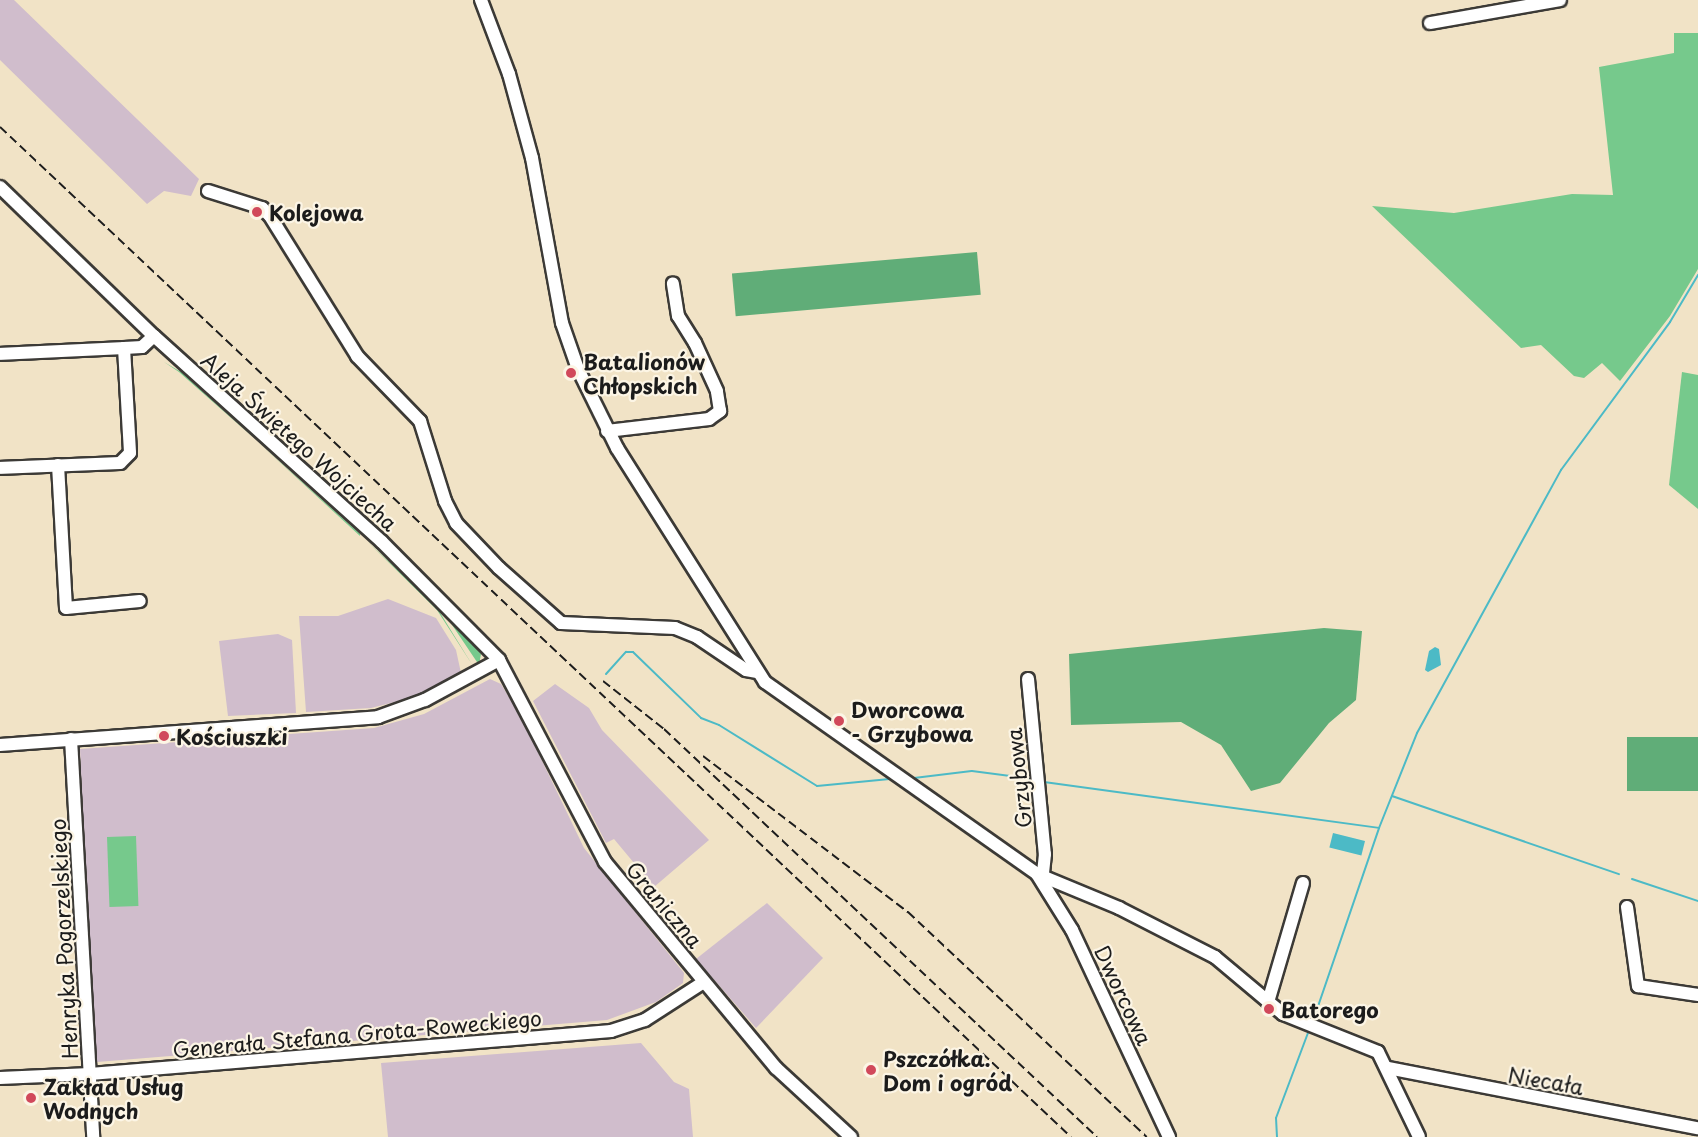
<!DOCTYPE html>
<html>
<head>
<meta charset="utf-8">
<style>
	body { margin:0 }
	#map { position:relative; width:1698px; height:1137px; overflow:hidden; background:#f1e3c6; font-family:"Playpen Sans",sans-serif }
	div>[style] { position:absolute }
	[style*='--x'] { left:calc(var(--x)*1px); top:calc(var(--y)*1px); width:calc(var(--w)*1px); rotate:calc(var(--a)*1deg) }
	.industrial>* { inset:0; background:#d0bdcc }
	.green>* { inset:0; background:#76c98c; transform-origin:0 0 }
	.forest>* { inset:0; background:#60ad78; transform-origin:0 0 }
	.water>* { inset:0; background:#4cbac6; transform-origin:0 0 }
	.stream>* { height:2px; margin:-1px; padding:0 1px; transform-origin:1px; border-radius:1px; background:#4cbac6 }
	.roads { filter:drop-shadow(2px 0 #3c3a36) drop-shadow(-2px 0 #3c3a36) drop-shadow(0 2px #3c3a36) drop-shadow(0 -2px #3c3a36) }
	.minor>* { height:12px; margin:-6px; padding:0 6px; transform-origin:6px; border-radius:6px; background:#fff }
	.rail>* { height:2px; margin-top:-1px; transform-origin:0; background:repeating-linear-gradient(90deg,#1c1c1c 0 9px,transparent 0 13.5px) }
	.dots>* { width:16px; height:16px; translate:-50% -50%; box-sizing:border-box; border:3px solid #fcf5e5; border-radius:50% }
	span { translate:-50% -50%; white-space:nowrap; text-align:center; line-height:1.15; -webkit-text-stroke:4.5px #fcf5e5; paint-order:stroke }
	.poi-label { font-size:21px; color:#1c1c1c; font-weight:700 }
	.left { translate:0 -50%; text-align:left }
	.street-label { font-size:21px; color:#1c1c1c }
</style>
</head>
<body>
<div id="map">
	<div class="industrial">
		<div style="clip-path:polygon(0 0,14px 0,199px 179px,191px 196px,164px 191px,147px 204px,0 60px)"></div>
		<div style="clip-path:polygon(388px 599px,436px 618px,456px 650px,461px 673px,419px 696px,371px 708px,306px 712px,299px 616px,338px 616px)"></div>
		<div style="clip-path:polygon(278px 634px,292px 640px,296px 713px,228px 716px,219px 641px)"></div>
		<div style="clip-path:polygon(490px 679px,501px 684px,521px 717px,584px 848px,684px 973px,683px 983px,656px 1002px,607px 1020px,97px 1062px,93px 1058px,80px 749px,374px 728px,424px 714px)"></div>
		<div style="clip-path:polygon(555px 684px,589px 708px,602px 730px,709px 840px,654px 887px,614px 839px,606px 843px,533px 701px)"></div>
		<div style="clip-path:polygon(767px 903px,823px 958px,756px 1028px,696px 959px)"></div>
		<div style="clip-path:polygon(641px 1043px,674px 1082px,689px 1089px,693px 1137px,388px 1137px,381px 1063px)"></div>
	</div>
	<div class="green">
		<div style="clip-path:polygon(1674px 33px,1698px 33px,1698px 269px,1670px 316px,1620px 381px,1602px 363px,1584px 378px,1574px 376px,1541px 345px,1521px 348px,1372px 206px,1454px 213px,1572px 194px,1613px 195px,1599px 67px,1674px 53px)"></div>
		<div style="clip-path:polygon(164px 362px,181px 372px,256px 440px,179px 372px)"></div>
		<div style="clip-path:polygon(1682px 372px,1698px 375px,1698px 509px,1669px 485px)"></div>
		<div style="clip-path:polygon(260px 444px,360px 534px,360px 536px)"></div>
		<div style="clip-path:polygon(371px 540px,444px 609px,481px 654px,479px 665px,442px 610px)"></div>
		<div style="clip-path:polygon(367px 541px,403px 575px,439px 611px,473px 666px,437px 610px)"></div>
		<div style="left:136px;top:836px;width:70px;height:29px;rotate:88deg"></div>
	</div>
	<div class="forest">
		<div style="left:977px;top:252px;width:43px;height:246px;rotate:85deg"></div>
		<div style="clip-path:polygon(1324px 628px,1362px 631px,1356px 700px,1329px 723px,1280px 783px,1251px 791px,1221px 745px,1181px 722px,1071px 725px,1069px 654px)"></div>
		<div style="left:1698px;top:737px;width:54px;height:71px;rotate:90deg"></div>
	</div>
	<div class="water">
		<div style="clip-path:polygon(1435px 647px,1439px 649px,1441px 665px,1428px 672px,1425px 670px,1429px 651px)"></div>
		<div style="left:1333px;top:833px;width:33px;height:15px;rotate:14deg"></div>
	</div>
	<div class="stream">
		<div style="--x:606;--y:674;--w:30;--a:-48"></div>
		<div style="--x:626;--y:652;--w:7;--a:0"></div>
		<div style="--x:633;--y:652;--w:95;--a:44.1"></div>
		<div style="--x:701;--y:718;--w:19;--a:21"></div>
		<div style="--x:719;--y:725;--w:115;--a:31.9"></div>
		<div style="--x:817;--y:786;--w:73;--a:-5.5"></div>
		<div style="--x:914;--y:778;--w:58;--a:-6.9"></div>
		<div style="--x:972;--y:771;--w:62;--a:7.5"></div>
		<div style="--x:1044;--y:782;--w:338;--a:7.8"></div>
		<div style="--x:1379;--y:828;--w:102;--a:-68.2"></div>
		<div style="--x:1417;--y:733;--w:300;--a:-61.3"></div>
		<div style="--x:1561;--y:470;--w:184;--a:-53.6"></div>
		<div style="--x:1670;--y:322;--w:55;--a:-59.2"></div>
		<div style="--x:1392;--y:796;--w:240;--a:19"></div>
		<div style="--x:1632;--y:879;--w:70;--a:18.4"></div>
		<div style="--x:1314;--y:1018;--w:201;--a:-71.1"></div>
		<div style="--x:1277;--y:1137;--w:19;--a:-93"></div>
		<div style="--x:1276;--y:1118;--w:94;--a:-69.4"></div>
	</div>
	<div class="roads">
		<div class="minor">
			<div style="--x:481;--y:0;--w:79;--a:69.3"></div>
			<div style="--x:509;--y:74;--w:87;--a:74.7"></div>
			<div style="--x:532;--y:158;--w:168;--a:79.7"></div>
			<div style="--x:562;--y:323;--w:49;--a:70.8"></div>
			<div style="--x:578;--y:369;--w:88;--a:63.7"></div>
			<div style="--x:617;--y:448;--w:277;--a:57.7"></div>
			<div style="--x:765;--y:682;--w:333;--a:35.2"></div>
			<div style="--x:1037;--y:874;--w:66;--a:58"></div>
			<div style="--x:1072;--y:930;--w:229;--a:64.9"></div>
			<div style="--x:1430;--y:23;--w:132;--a:-10"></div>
			<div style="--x:0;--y:187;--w:214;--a:44.1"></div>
			<div style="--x:154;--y:336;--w:307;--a:42.1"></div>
			<div style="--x:382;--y:542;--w:166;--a:45.2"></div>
			<div style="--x:499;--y:660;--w:228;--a:62.3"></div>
			<div style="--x:605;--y:862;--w:268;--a:50.3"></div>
			<div style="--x:776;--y:1068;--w:102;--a:42.6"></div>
			<div style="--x:208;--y:191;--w:57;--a:17.5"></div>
			<div style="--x:262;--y:208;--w:11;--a:45"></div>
			<div style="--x:270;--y:216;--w:165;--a:58.1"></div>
			<div style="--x:357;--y:356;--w:91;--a:45.9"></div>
			<div style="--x:420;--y:421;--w:84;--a:72.6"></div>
			<div style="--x:445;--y:501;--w:25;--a:63"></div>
			<div style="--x:456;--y:523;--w:62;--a:46.3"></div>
			<div style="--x:499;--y:568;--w:83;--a:41.6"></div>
			<div style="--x:561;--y:623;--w:114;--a:2.5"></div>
			<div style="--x:675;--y:628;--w:24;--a:22"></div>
			<div style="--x:697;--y:637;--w:59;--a:34"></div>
			<div style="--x:746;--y:670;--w:10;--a:11"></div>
			<div style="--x:124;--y:348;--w:18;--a:-3"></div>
			<div style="--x:142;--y:347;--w:16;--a:-43"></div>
			<div style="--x:0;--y:354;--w:124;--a:-2.8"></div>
			<div style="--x:124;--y:348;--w:105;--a:86.7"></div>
			<div style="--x:130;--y:453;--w:14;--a:135"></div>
			<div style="--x:120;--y:463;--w:120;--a:177.6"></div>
			<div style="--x:607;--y:431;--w:103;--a:-6.7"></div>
			<div style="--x:709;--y:419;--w:14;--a:-36"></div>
			<div style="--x:720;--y:411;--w:20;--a:-99"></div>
			<div style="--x:717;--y:391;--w:53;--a:-114.6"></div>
			<div style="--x:695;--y:343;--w:32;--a:-122"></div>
			<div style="--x:678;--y:316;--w:33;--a:-99"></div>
			<div style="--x:58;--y:465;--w:143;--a:86.8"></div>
			<div style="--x:66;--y:608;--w:74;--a:-5.4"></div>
			<div style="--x:1028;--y:679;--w:176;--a:84.5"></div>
			<div style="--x:1045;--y:854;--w:19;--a:96"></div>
			<div style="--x:71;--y:739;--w:399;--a:86.8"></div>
			<div style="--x:0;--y:745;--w:379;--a:-4.2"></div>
			<div style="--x:378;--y:717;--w:50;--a:-19.9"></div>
			<div style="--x:425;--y:700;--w:84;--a:-28.4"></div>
			<div style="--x:1037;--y:874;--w:89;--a:22.5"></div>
			<div style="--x:1119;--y:908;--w:108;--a:27"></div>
			<div style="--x:1215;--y:957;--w:89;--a:40"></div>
			<div style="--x:1283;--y:1014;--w:102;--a:21.8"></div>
			<div style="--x:1378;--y:1052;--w:94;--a:64.2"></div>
			<div style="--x:1627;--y:907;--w:80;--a:82.1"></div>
			<div style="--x:1638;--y:986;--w:61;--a:8.5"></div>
			<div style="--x:1268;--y:1002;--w:124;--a:-73.6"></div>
			<div style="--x:1388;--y:1068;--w:316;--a:11"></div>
			<div style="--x:0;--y:1078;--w:90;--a:-2.5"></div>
			<div style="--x:90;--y:1074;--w:523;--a:-4.72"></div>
			<div style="--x:611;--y:1031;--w:36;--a:-18"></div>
			<div style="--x:645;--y:1020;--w:70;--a:-32.8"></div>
		</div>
	</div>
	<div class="rail">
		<div style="--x:0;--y:127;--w:1472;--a:43.32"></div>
		<div style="--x:603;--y:681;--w:78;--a:38.2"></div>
		<div style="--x:664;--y:729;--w:595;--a:43.3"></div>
		<div style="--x:703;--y:756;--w:258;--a:37.3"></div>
		<div style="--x:908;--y:912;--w:328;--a:43.3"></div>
	</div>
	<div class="dots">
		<div style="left:257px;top:212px;background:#d1495b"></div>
		<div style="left:571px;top:373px;background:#d1495b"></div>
		<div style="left:839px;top:721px;background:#d1495b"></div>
		<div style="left:164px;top:736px;background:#d1495b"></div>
		<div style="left:1269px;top:1009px;background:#d1495b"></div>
		<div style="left:871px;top:1070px;background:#d1495b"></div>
		<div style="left:31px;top:1098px;background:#d1495b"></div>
	</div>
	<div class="poi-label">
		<span class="left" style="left:269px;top:212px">Kolejowa</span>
		<span class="left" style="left:583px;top:373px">Batalionów<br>Chłopskich</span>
		<span class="left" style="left:851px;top:721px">Dworcowa<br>- Grzybowa</span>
		<span class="left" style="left:176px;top:736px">Kościuszki</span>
		<span class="left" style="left:1281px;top:1009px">Batorego</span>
		<span class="left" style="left:883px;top:1070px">Pszczółka.<br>Dom i ogród</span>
		<span class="left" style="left:43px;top:1098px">Zakład Usług<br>Wodnych</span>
	</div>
	<div class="street-label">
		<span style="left:300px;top:441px;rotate:42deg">Aleja Świętego Wojciecha</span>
		<span style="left:1018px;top:778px;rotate:-96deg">Grzybowa</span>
		<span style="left:665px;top:904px;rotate:50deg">Graniczna</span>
		<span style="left:63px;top:939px;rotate:-93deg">Henryka Pogorzelskiego</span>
		<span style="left:1124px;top:995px;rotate:65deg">Dworcowa</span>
		<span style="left:357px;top:1033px;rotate:-5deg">Generała Stefana Grota-Roweckiego</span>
		<span style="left:1546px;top:1080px;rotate:10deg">Niecała</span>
	</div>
</div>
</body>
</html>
